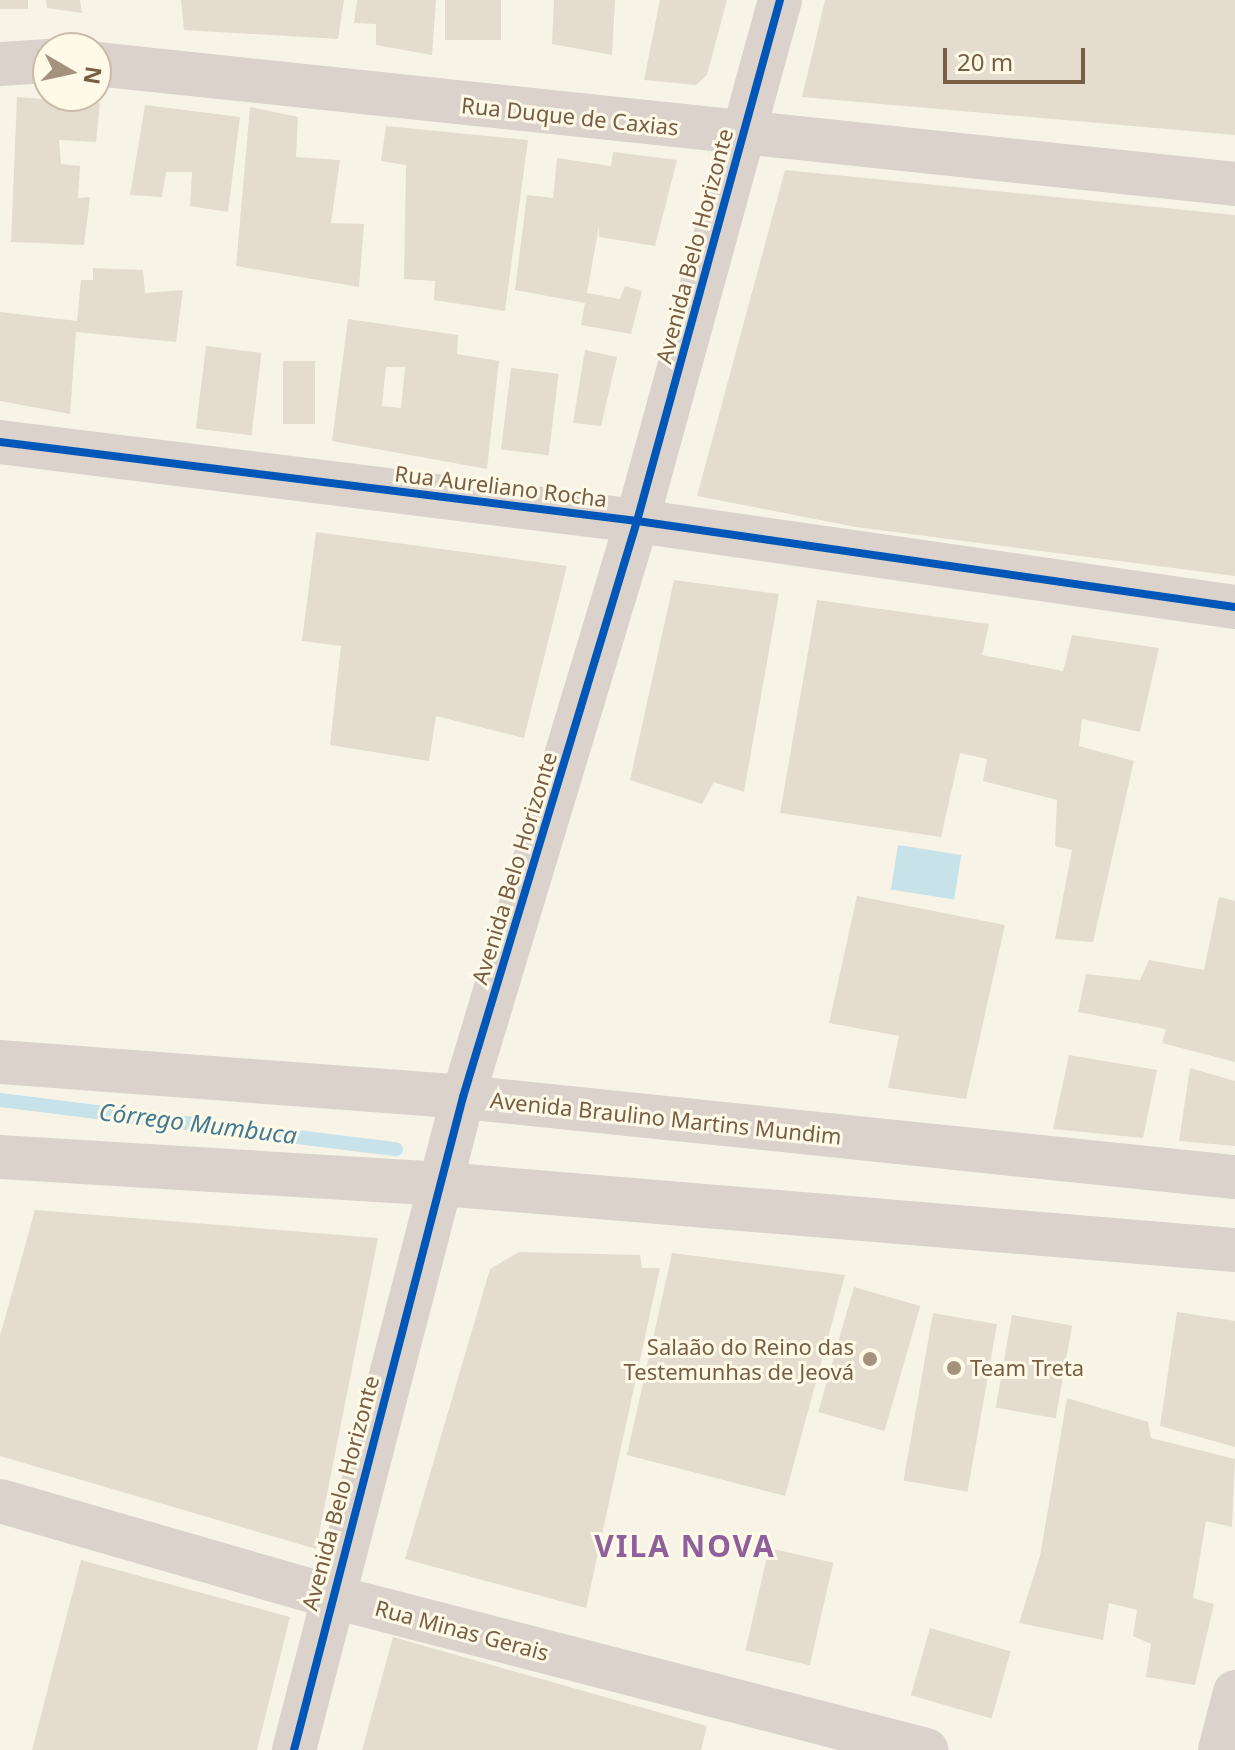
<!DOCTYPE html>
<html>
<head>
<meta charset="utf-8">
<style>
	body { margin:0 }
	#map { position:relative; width:1235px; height:1750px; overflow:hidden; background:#f7f4e7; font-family:"Noto Sans",sans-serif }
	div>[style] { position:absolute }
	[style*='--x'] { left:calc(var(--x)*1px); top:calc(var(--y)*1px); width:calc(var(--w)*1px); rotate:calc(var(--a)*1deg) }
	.water>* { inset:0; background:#c7e2e8; transform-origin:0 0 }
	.stream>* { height:14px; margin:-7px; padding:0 7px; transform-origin:7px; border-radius:7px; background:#c7e2e8 }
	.building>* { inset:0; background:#e4dcce; transform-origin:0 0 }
	.minor>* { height:44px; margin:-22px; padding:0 22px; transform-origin:22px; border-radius:22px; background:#dbd3cb }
	.cycleway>* { height:8px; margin:-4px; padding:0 4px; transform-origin:4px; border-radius:4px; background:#0057b8 }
	.dots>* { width:22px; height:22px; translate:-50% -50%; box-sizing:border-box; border:4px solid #fff9e8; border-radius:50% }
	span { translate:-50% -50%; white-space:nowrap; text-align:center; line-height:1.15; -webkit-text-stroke:6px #fff9e8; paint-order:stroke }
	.street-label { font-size:22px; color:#775e45 }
	.poi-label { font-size:22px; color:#775e45 }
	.right { translate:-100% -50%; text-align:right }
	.left { translate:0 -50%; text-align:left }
	.water-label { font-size:24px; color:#407a94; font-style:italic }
	.district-label { font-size:30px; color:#8f609b; font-weight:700; letter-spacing:2px }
	.north { position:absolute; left:32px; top:32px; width:80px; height:80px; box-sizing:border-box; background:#fff9e8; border:2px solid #c9bba7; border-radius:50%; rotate:99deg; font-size:22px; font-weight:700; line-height:32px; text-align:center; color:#775e45 }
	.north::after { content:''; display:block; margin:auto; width:28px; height:36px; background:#a4927e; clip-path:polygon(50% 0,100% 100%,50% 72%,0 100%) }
	.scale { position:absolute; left:943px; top:48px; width:142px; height:36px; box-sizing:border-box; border:4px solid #775e45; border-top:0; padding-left:10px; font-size:24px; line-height:28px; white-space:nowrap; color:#775e45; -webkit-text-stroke:6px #fff9e8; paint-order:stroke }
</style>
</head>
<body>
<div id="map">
	<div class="water">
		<div style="left:898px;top:845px;width:64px;height:45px;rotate:9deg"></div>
	</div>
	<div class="stream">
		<div style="--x:0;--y:1100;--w:399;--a:7.1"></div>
	</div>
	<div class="building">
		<div style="left:0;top:0;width:28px;height:9px"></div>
		<div style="clip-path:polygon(46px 0,80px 0,82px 13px,47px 8px)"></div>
		<div style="clip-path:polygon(181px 0,344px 0,338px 39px,184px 30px)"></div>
		<div style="clip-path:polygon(357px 0,436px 0,432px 55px,376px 45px,376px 24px,354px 23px)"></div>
		<div style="left:445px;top:0;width:56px;height:40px"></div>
		<div style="clip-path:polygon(554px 0,615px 0,612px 55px,552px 44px)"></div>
		<div style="clip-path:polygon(660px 0,727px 0,707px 75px,696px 85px,644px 80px)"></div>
		<div style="clip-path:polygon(825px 0,1235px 0,1235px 135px,802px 97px)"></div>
		<div style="clip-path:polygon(17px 97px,100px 103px,96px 142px,59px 140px,61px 164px,80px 166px,78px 198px,90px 197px,84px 245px,11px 242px)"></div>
		<div style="clip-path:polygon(145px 105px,240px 117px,228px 212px,190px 206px,192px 172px,166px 172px,162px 197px,130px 195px)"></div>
		<div style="clip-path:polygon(250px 107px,298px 117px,296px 157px,340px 160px,331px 223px,364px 224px,359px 287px,236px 266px)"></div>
		<div style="clip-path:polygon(386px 126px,528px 140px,505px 311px,434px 300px,435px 281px,404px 279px,406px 165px,381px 161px)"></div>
		<div style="clip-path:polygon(613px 152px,677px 160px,655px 246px,599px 237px,599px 226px,587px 293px,620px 299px,625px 286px,642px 291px,631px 334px,581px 325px,585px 303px,515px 290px,527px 195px,553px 198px,557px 158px,611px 166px)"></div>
		<div style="clip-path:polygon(785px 170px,1235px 215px,1235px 576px,856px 527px,697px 496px)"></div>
		<div style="clip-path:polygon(93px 268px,143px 270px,145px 293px,183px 290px,176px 342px,76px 332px,70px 414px,0 401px,0 312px,77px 321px,81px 280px,93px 280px)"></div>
		<div style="clip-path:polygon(evenodd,348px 319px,458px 335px,457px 354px,499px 361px,487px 469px,332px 441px,348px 319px,386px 367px,405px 367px,401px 408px,382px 406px,386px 367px)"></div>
		<div style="left:206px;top:346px;width:56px;height:83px;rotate:7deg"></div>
		<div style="clip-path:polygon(585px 350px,617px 357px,601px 426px,573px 423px)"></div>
		<div style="left:283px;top:361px;width:32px;height:63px"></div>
		<div style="left:511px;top:368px;width:48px;height:82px;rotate:7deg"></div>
		<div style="clip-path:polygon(316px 532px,567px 566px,524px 738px,436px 716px,429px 761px,330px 745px,341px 646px,302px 641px)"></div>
		<div style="clip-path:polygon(674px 580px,779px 594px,744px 792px,714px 782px,702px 804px,630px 780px)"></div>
		<div style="clip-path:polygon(817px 600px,989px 624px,982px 655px,1063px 671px,1072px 635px,1159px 648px,1140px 732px,1082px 719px,1079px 746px,1134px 761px,1093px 942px,1055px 939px,1072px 850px,1055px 846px,1057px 800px,983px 781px,987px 759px,960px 753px,941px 837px,780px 813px)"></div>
		<div style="clip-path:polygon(857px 896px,1005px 925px,966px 1099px,888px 1088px,899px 1036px,829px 1023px)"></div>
		<div style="clip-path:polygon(1219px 897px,1235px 901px,1235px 1062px,1162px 1043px,1166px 1029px,1078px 1012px,1086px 974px,1140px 980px,1149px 960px,1204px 970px)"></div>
		<div style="clip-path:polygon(1069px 1055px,1157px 1070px,1143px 1138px,1053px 1129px)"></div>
		<div style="clip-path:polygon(1190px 1068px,1235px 1081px,1235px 1146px,1179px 1141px)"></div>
		<div style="clip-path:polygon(35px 1210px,378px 1238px,316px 1549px,0 1456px,0 1336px)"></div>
		<div style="clip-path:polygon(519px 1252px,640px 1255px,642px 1268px,660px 1268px,586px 1608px,405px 1559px,490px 1269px)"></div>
		<div style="clip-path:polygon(672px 1253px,845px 1275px,785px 1496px,627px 1455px)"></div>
		<div style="left:854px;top:1287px;width:69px;height:130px;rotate:16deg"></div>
		<div style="clip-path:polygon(1177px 1312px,1235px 1321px,1235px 1447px,1160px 1426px)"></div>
		<div style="left:933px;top:1313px;width:65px;height:170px;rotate:10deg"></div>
		<div style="left:1012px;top:1315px;width:61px;height:94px;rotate:10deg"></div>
		<div style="clip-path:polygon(1067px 1398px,1148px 1422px,1151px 1438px,1235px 1459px,1232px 1527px,1206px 1521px,1193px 1598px,1214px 1604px,1195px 1685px,1146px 1677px,1151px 1644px,1133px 1636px,1137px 1610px,1109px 1603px,1103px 1640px,1019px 1623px,1040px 1556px)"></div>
		<div style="left:769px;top:1548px;width:66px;height:105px;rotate:13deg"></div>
		<div style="clip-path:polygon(81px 1560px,290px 1617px,257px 1750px,32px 1750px)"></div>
		<div style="left:930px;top:1628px;width:84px;height:70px;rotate:16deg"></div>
		<div style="clip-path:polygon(393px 1637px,707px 1726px,701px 1750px,362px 1750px)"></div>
	</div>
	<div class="minor">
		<div style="--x:0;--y:64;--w:48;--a:-3.6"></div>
		<div style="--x:96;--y:64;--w:1145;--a:6.01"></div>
		<div style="--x:0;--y:442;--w:642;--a:7.07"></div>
		<div style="--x:637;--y:521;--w:604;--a:8.18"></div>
		<div style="--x:0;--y:1062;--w:464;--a:4.3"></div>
		<div style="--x:463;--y:1097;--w:776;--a:5.92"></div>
		<div style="--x:0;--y:1157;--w:443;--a:3.5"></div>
		<div style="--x:442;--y:1184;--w:796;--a:4.76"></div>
		<div style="--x:0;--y:1501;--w:343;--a:16.1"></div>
		<div style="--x:330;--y:1596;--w:616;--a:14.49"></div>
		<div style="--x:294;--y:1750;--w:675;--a:-75.49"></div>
		<div style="--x:463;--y:1097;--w:602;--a:-73.19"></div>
		<div style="--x:637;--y:521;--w:540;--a:-74.65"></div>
		<div style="--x:1220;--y:1750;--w:60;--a:-75.5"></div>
	</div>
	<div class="cycleway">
		<div style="--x:0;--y:442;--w:642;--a:7.07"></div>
		<div style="--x:637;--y:521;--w:604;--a:8.18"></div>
		<div style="--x:294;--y:1750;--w:675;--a:-75.49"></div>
		<div style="--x:463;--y:1097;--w:602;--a:-73.19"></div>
		<div style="--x:637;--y:521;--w:540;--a:-74.65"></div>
	</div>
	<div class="dots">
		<div style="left:870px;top:1359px;background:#a4927e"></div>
		<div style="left:954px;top:1368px;background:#a4927e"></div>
	</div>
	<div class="street-label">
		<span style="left:570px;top:116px;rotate:6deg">Rua Duque de Caxias</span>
		<span style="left:694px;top:246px;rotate:-75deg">Avenida Belo Horizonte</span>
		<span style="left:501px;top:486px;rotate:7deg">Rua Aureliano Rocha</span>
		<span style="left:514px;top:868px;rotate:-73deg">Avenida Belo Horizonte</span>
		<span style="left:666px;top:1118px;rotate:6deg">Avenida Braulino Martins Mundim</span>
		<span style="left:340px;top:1493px;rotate:-75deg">Avenida Belo Horizonte</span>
		<span style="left:462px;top:1630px;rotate:15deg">Rua Minas Gerais</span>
	</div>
	<div class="poi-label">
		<span class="right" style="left:854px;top:1359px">Salaão do Reino das<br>Testemunhas de Jeová</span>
		<span class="left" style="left:970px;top:1368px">Team Treta</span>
	</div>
	<div class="water-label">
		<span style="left:198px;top:1123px;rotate:7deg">Córrego Mumbuca</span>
	</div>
	<div class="district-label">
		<span style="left:685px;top:1546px">VILA NOVA</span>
	</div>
	<div class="north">N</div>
	<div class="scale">20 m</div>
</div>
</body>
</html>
